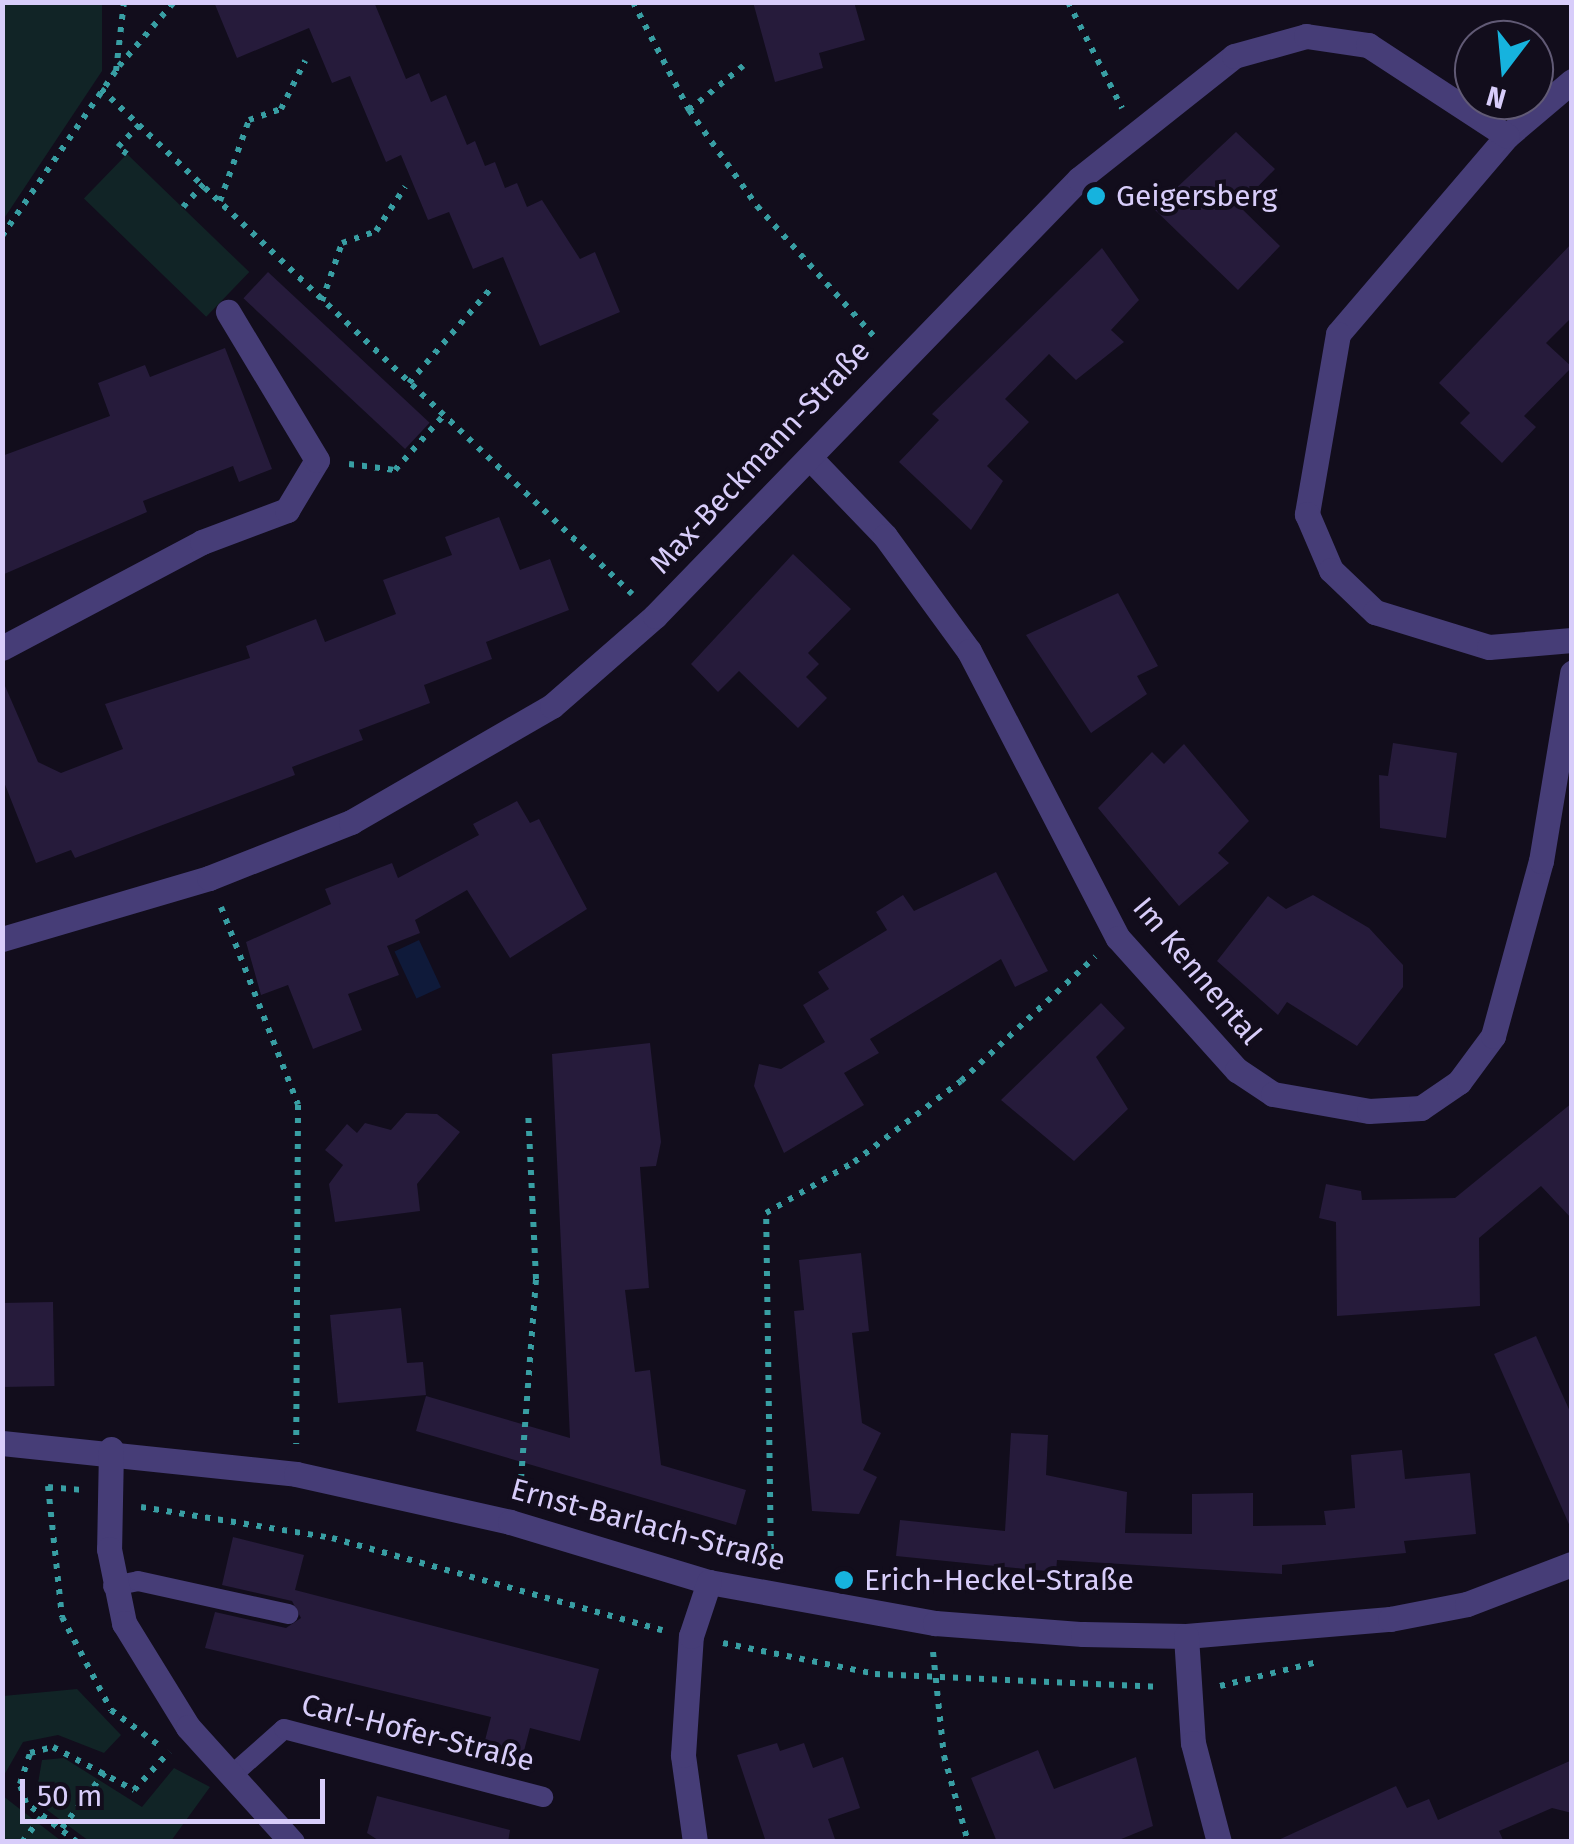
<!DOCTYPE html>
<html>
<head>
<meta charset="utf-8">
<style>
	body { margin:0 }
	#map { position:relative; width:1574px; height:1844px; overflow:hidden; background:#120d1c; font-family:"Fira Sans",sans-serif }
	div>[style] { position:absolute }
	[style*='--x'] { left:calc(var(--x)*1px); top:calc(var(--y)*1px); width:calc(var(--w)*1px); rotate:calc(var(--a)*1deg) }
	.green>* { inset:0; background:#112426; transform-origin:0 0 }
	.water>* { inset:0; background:#0f1a3a; transform-origin:0 0 }
	.building>* { inset:0; background:#261b3b; transform-origin:0 0 }
	.path>* { height:6px; margin-top:-3px; transform-origin:0; background:repeating-linear-gradient(90deg,#389ea3 0 5px,transparent 0 13px) }
	.service>* { height:20px; margin:-10px; padding:0 10px; transform-origin:10px; border-radius:10px; background:#463d77 }
	.minor>* { height:25px; margin:-12.5px; padding:0 12.5px; transform-origin:12.5px; border-radius:12.5px; background:#463d77 }
	.dots>* { width:28px; height:28px; translate:-50% -50%; box-sizing:border-box; border:5px solid #120d1c; border-radius:50% }
	span { translate:-50% -50%; white-space:nowrap; text-align:center; line-height:1.15; -webkit-text-stroke:8px #120d1c; paint-order:stroke }
	.poi-label { font-size:30px; color:#d8cdfa }
	.left { translate:0 -50%; text-align:left }
	.street-label { font-size:30px; color:#d8cdfa }
	.frame { position:absolute; inset:0; border:5px solid #d8cdfa; pointer-events:none }
	.north { position:absolute; left:1454px; top:20px; width:100px; height:100px; box-sizing:border-box; background:#120d1c; border:2px solid #615a75; border-radius:50%; rotate:196deg; font-size:28px; font-weight:700; line-height:40px; text-align:center; color:#d8cdfa }
	.north::after { content:''; display:block; margin:auto; width:35px; height:45px; background:#16b3de; clip-path:polygon(50% 0,100% 100%,50% 72%,0 100%) }
	.scale { position:absolute; left:20px; top:1779px; width:305px; height:45px; box-sizing:border-box; border:5px solid #d8cdfa; border-top:0; padding-left:12px; font-size:30px; line-height:35px; white-space:nowrap; color:#d8cdfa; -webkit-text-stroke:8px #120d1c; paint-order:stroke }
</style>
</head>
<body>
<div id="map">
	<div class="green">
		<div style="clip-path:polygon(3px 2px,102px 3px,102px 71px,3px 220px)"></div>
		<div style="left:127px;top:154px;width:170px;height:62px;rotate:44deg"></div>
		<div style="clip-path:polygon(77px 1689px,121px 1735px,104px 1753px,58px 1735px,23px 1742px,3px 1777px,3px 1696px)"></div>
		<div style="clip-path:polygon(64px 1758px,142px 1807px,174px 1768px,210px 1787px,171px 1841px,89px 1841px,35px 1801px,42px 1760px)"></div>
		<div style="clip-path:polygon(3px 1796px,60px 1840px,61px 1841px,3px 1841px)"></div>
	</div>
	<div class="water">
		<div style="left:419px;top:940px;width:52px;height:27px;rotate:65deg"></div>
	</div>
	<div class="building">
		<div style="clip-path:polygon(214px 2px,374px 2px,406px 79px,419px 73px,431px 102px,446px 95px,467px 145px,475px 141px,485px 166px,495px 162px,505px 188px,517px 183px,527px 207px,542px 200px,580px 259px,595px 252px,620px 312px,540px 346px,503px 257px,473px 269px,449px 212px,428px 220px,401px 155px,386px 162px,350px 76px,332px 83px,309px 28px,237px 58px)"></div>
		<div style="clip-path:polygon(753px 2px,854px 2px,865px 40px,819px 53px,823px 68px,775px 82px)"></div>
		<div style="clip-path:polygon(1236px 132px,1275px 169px,1239px 206px,1280px 246px,1238px 290px,1154px 209px)"></div>
		<div style="clip-path:polygon(1572px 243px,1572px 317px,1546px 343px,1572px 367px,1524px 416px,1536px 427px,1502px 463px,1460px 423px,1470px 413px,1439px 383px)"></div>
		<div style="clip-path:polygon(1102px 248px,1139px 300px,1111px 330px,1124px 342px,1076px 380px,1049px 354px,1005px 399px,1029px 422px,987px 466px,1003px 481px,971px 530px,899px 462px,939px 420px,932px 414px)"></div>
		<div style="left:268px;top:272px;width:221px;height:36px;rotate:43deg"></div>
		<div style="clip-path:polygon(225px 348px,272px 469px,239px 482px,233px 466px,143px 501px,147px 512px,2px 575px,2px 456px,110px 416px,98px 383px,145px 365px,150px 377px)"></div>
		<div style="clip-path:polygon(499px 517px,520px 570px,550px 559px,569px 610px,486px 642px,492px 659px,424px 685px,430px 703px,359px 730px,363px 740px,292px 767px,295px 775px,75px 858px,71px 850px,36px 863px,2px 777px,2px 679px,38px 762px,61px 773px,123px 749px,105px 704px,250px 658px,246px 646px,316px 619px,325px 642px,396px 614px,383px 580px,452px 555px,445px 537px)"></div>
		<div style="clip-path:polygon(793px 554px,851px 609px,808px 653px,819px 664px,806px 677px,827px 698px,798px 728px,739px 671px,718px 692px,691px 664px)"></div>
		<div style="clip-path:polygon(1118px 593px,1158px 666px,1137px 676px,1147px 694px,1091px 733px,1026px 635px)"></div>
		<div style="clip-path:polygon(1393px 743px,1457px 753px,1446px 838px,1380px 828px,1379px 775px,1388px 776px)"></div>
		<div style="clip-path:polygon(1184px 744px,1249px 821px,1218px 853px,1229px 863px,1179px 906px,1098px 808px,1152px 752px,1164px 764px)"></div>
		<div style="clip-path:polygon(517px 801px,530px 823px,539px 819px,587px 909px,510px 958px,467px 890px,415px 920px,420px 933px,387px 946px,399px 975px,348px 994px,362px 1030px,313px 1049px,288px 985px,261px 995px,246px 942px,331px 904px,325px 889px,392px 863px,398px 878px,479px 835px,473px 824px)"></div>
		<div style="clip-path:polygon(996px 872px,1048px 971px,1015px 987px,1001px 959px,870px 1039px,879px 1053px,844px 1073px,864px 1105px,784px 1153px,754px 1086px,759px 1064px,781px 1069px,825px 1042px,803px 1005px,829px 989px,818px 972px,887px 930px,876px 912px,903px 895px,914px 911px)"></div>
		<div style="clip-path:polygon(1313px 895px,1369px 928px,1403px 965px,1403px 987px,1357px 1046px,1287px 1002px,1278px 1015px,1217px 961px,1268px 896px,1286px 909px)"></div>
		<div style="clip-path:polygon(1101px 1003px,1125px 1028px,1096px 1057px,1128px 1109px,1074px 1161px,1001px 1100px)"></div>
		<div style="clip-path:polygon(650px 1043px,661px 1142px,656px 1166px,640px 1167px,649px 1288px,625px 1290px,635px 1372px,650px 1370px,661px 1465px,746px 1490px,736px 1525px,416px 1431px,426px 1396px,570px 1438px,552px 1054px)"></div>
		<div style="clip-path:polygon(1572px 1103px,1572px 1219px,1541px 1186px,1479px 1238px,1480px 1306px,1337px 1316px,1336px 1222px,1319px 1218px,1326px 1184px,1361px 1191px,1362px 1200px,1455px 1198px)"></div>
		<div style="clip-path:polygon(406px 1113px,437px 1114px,460px 1132px,417px 1184px,420px 1211px,335px 1222px,329px 1184px,343px 1165px,325px 1150px,347px 1124px,357px 1133px,365px 1123px,391px 1130px)"></div>
		<div style="clip-path:polygon(861px 1253px,869px 1331px,852px 1333px,862px 1423px,881px 1433px,863px 1470px,877px 1477px,859px 1514px,812px 1511px,794px 1311px,804px 1310px,799px 1260px)"></div>
		<div style="left:53px;top:1302px;width:84px;height:51px;rotate:89deg"></div>
		<div style="clip-path:polygon(401px 1308px,407px 1363px,423px 1362px,426px 1395px,338px 1403px,330px 1315px)"></div>
		<div style="clip-path:polygon(1536px 1336px,1572px 1416px,1572px 1531px,1494px 1354px)"></div>
		<div style="clip-path:polygon(1011px 1433px,1048px 1435px,1046px 1475px,1127px 1492px,1125px 1533px,1192px 1534px,1192px 1494px,1253px 1493px,1253px 1526px,1326px 1525px,1324px 1511px,1355px 1508px,1351px 1455px,1402px 1450px,1405px 1479px,1470px 1473px,1476px 1534px,1404px 1541px,1406px 1553px,1282px 1565px,1282px 1574px,1057px 1560px,1056px 1572px,896px 1556px,900px 1520px,1005px 1531px)"></div>
		<div style="clip-path:polygon(233px 1537px,304px 1555px,295px 1590px,599px 1669px,580px 1741px,530px 1728px,520px 1766px,481px 1756px,491px 1717px,205px 1648px,215px 1612px,286px 1628px,301px 1618px,292px 1601px,222px 1585px)"></div>
		<div style="clip-path:polygon(777px 1743px,780px 1751px,804px 1743px,813px 1768px,843px 1757px,860px 1808px,828px 1819px,836px 1842px,766px 1842px,737px 1755px)"></div>
		<div style="clip-path:polygon(1038px 1750px,1054px 1789px,1136px 1757px,1153px 1826px,1114px 1842px,997px 1842px,971px 1778px)"></div>
		<div style="clip-path:polygon(1572px 1760px,1572px 1813px,1552px 1808px,1499px 1831px,1504px 1842px,1274px 1842px,1396px 1786px,1407px 1808px,1429px 1799px,1438px 1820px)"></div>
		<div style="clip-path:polygon(377px 1796px,510px 1830px,508px 1842px,381px 1842px,367px 1833px)"></div>
	</div>
	<div class="path">
		<div style="--x:633;--y:2;--w:122;--a:62.6"></div>
		<div style="--x:689;--y:110;--w:118;--a:54.7"></div>
		<div style="--x:757;--y:206;--w:181;--a:48.1"></div>
		<div style="--x:1068;--y:2;--w:119;--a:63"></div>
		<div style="--x:119;--y:66;--w:84;--a:-49.3"></div>
		<div style="--x:101;--y:89;--w:733;--a:43.56"></div>
		<div style="--x:689;--y:110;--w:70;--a:-39.2"></div>
		<div style="--x:127;--y:154;--w:11;--a:-142"></div>
		<div style="--x:118;--y:147;--w:32;--a:-46"></div>
		<div style="--x:220;--y:201;--w:86;--a:-70.3"></div>
		<div style="--x:249;--y:120;--w:34;--a:-19"></div>
		<div style="--x:281;--y:109;--w:54;--a:-63.4"></div>
		<div style="--x:183;--y:207;--w:31;--a:-48"></div>
		<div style="--x:2;--y:236;--w:201;--a:-55.4"></div>
		<div style="--x:116;--y:71;--w:69;--a:-83.4"></div>
		<div style="--x:322;--y:301;--w:61;--a:-71"></div>
		<div style="--x:342;--y:243;--w:36;--a:-19"></div>
		<div style="--x:376;--y:231;--w:53;--a:-56.6"></div>
		<div style="--x:409;--y:383;--w:128;--a:-49.1"></div>
		<div style="--x:349;--y:464;--w:46;--a:7.4"></div>
		<div style="--x:395;--y:470;--w:72;--a:-48.4"></div>
		<div style="--x:221;--y:907;--w:212;--a:68.7"></div>
		<div style="--x:298;--y:1105;--w:339;--a:90.3"></div>
		<div style="--x:48;--y:1486;--w:132;--a:83.9"></div>
		<div style="--x:62;--y:1617;--w:105;--a:62.2"></div>
		<div style="--x:111;--y:1710;--w:61;--a:36.3"></div>
		<div style="--x:48;--y:1487;--w:33;--a:5"></div>
		<div style="--x:520;--y:1492;--w:214;--a:-85.7"></div>
		<div style="--x:536;--y:1279;--w:169;--a:-92.7"></div>
		<div style="--x:141;--y:1507;--w:193;--a:9.2"></div>
		<div style="--x:332;--y:1538;--w:343;--a:15.6"></div>
		<div style="--x:771;--y:1562;--w:349;--a:-90.8"></div>
		<div style="--x:766;--y:1213;--w:102;--a:-30.1"></div>
		<div style="--x:854;--y:1162;--w:134;--a:-37.1"></div>
		<div style="--x:961;--y:1081;--w:183;--a:-42.8"></div>
		<div style="--x:723;--y:1643;--w:155;--a:11.5"></div>
		<div style="--x:875;--y:1674;--w:282;--a:2.6"></div>
		<div style="--x:933;--y:1652;--w:105;--a:84"></div>
		<div style="--x:944;--y:1756;--w:89;--a:74.4"></div>
		<div style="--x:1220;--y:1686;--w:101;--a:-13.8"></div>
		<div style="--x:62;--y:1828;--w:71;--a:-52.5"></div>
		<div style="--x:22;--y:1842;--w:31;--a:-52"></div>
		<div style="--x:77;--y:1842;--w:64;--a:-142.6"></div>
		<div style="--x:26;--y:1803;--w:20;--a:-108"></div>
		<div style="--x:20;--y:1784;--w:33;--a:-72"></div>
		<div style="--x:30;--y:1753;--w:24;--a:-15"></div>
		<div style="--x:53;--y:1747;--w:92;--a:28"></div>
		<div style="--x:134;--y:1790;--w:52;--a:-47.4"></div>
	</div>
	<div class="service">
		<div style="--x:113;--y:1586;--w:25;--a:-11"></div>
		<div style="--x:138;--y:1581;--w:154;--a:12.4"></div>
		<div style="--x:232;--y:1775;--w:69;--a:-41.5"></div>
		<div style="--x:284;--y:1729;--w:268;--a:14.7"></div>
	</div>
	<div class="minor">
		<div style="--x:1572;--y:81;--w:85;--a:139.8"></div>
		<div style="--x:1507;--y:136;--w:260;--a:130.5"></div>
		<div style="--x:1338;--y:334;--w:183;--a:99.8"></div>
		<div style="--x:1307;--y:514;--w:61;--a:66.8"></div>
		<div style="--x:1331;--y:570;--w:61;--a:43.7"></div>
		<div style="--x:1375;--y:612;--w:119;--a:17.1"></div>
		<div style="--x:1489;--y:647;--w:83;--a:-4.8"></div>
		<div style="--x:810;--y:458;--w:108;--a:46.1"></div>
		<div style="--x:885;--y:536;--w:142;--a:53.9"></div>
		<div style="--x:969;--y:651;--w:323;--a:62.6"></div>
		<div style="--x:1118;--y:938;--w:178;--a:48"></div>
		<div style="--x:1237;--y:1070;--w:43;--a:33.7"></div>
		<div style="--x:1273;--y:1094;--w:97;--a:10"></div>
		<div style="--x:1369;--y:1111;--w:52;--a:-3.3"></div>
		<div style="--x:1421;--y:1108;--w:46;--a:-34.4"></div>
		<div style="--x:1459;--y:1082;--w:57;--a:-53.5"></div>
		<div style="--x:1493;--y:1036;--w:181;--a:-74.7"></div>
		<div style="--x:1541;--y:861;--w:191;--a:-80.6"></div>
		<div style="--x:2;--y:648;--w:226;--a:-27.9"></div>
		<div style="--x:202;--y:542;--w:91;--a:-20.6"></div>
		<div style="--x:287;--y:510;--w:58;--a:-59"></div>
		<div style="--x:317;--y:460;--w:173;--a:-121"></div>
		<div style="--x:2;--y:939;--w:216;--a:-16.4"></div>
		<div style="--x:209;--y:878;--w:153;--a:-21.5"></div>
		<div style="--x:351;--y:822;--w:232;--a:-30"></div>
		<div style="--x:552;--y:706;--w:137;--a:-41.1"></div>
		<div style="--x:655;--y:616;--w:609;--a:-45.87"></div>
		<div style="--x:1079;--y:179;--w:198;--a:-38.4"></div>
		<div style="--x:1234;--y:56;--w:75;--a:-15.5"></div>
		<div style="--x:1306;--y:36;--w:63;--a:8.3"></div>
		<div style="--x:1368;--y:45;--w:166;--a:33.2"></div>
		<div style="--x:2;--y:1443;--w:296;--a:6"></div>
		<div style="--x:296;--y:1474;--w:219;--a:12.6"></div>
		<div style="--x:510;--y:1522;--w:208;--a:16.8"></div>
		<div style="--x:709;--y:1582;--w:230;--a:10.3"></div>
		<div style="--x:935;--y:1623;--w:148;--a:4.3"></div>
		<div style="--x:1083;--y:1634;--w:103;--a:1.1"></div>
		<div style="--x:1186;--y:1636;--w:205;--a:-4.8"></div>
		<div style="--x:1390;--y:1619;--w:78;--a:-11"></div>
		<div style="--x:1467;--y:1604;--w:112;--a:-20.9"></div>
		<div style="--x:111;--y:1449;--w:100;--a:91.1"></div>
		<div style="--x:109;--y:1549;--w:76;--a:78.5"></div>
		<div style="--x:124;--y:1623;--w:122;--a:58.4"></div>
		<div style="--x:188;--y:1727;--w:155;--a:47.9"></div>
		<div style="--x:1186;--y:1636;--w:107;--a:86.3"></div>
		<div style="--x:1193;--y:1743;--w:102;--a:75.3"></div>
		<div style="--x:695;--y:1842;--w:88;--a:-97.9"></div>
		<div style="--x:683;--y:1755;--w:119;--a:-86.2"></div>
		<div style="--x:691;--y:1636;--w:57;--a:-71.6"></div>
	</div>
	<div class="dots">
		<div style="left:1096px;top:196px;background:#16b3de"></div>
		<div style="left:844px;top:1580px;background:#16b3de"></div>
	</div>
	<div class="poi-label">
		<span class="left" style="left:1116px;top:196px">Geigersberg</span>
		<span class="left" style="left:864px;top:1580px">Erich-Heckel-Straße</span>
	</div>
	<div class="street-label">
		<span style="left:760px;top:457px;rotate:-47deg">Max-Beckmann-Straße</span>
		<span style="left:1197px;top:971px;rotate:50deg">Im Kennental</span>
		<span style="left:648px;top:1525px;rotate:15deg">Ernst-Barlach-Straße</span>
		<span style="left:418px;top:1733px;rotate:14deg">Carl-Hofer-Straße</span>
	</div>
	<div class="frame"></div>
	<div class="north">N</div>
	<div class="scale">50 m</div>
</div>
</body>
</html>
